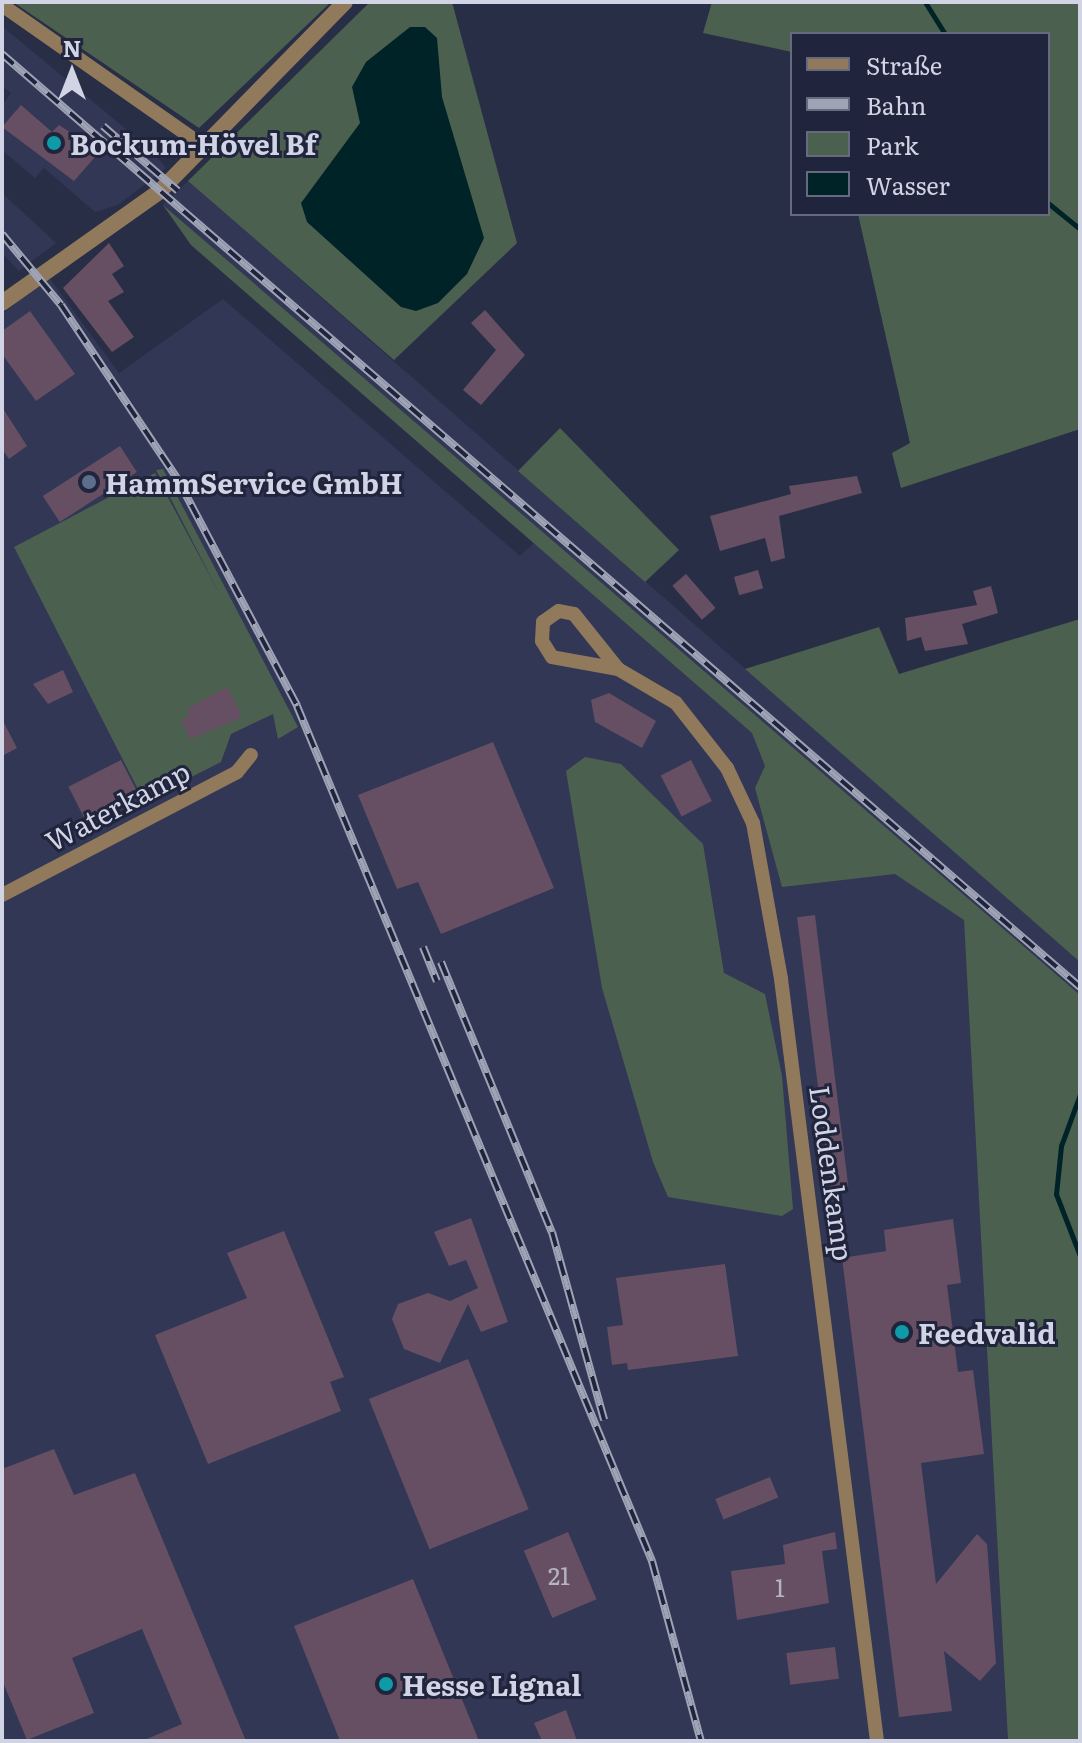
<!DOCTYPE html>
<html>
<head>
<meta charset="utf-8">
<style>
	body { margin:0 }
	#map { position:relative; width:1082px; height:1743px; overflow:hidden; background:#292e47; font-family:Literata,serif }
	div>[style] { position:absolute }
	[style*='--x'] { left:calc(var(--x)*1px); top:calc(var(--y)*1px); width:calc(var(--w)*1px); rotate:calc(var(--a)*1deg) }
	.built>* { inset:0; background:#313755 }
	.green>* { inset:0; background:#4c604f }
	.water>* { inset:0; background:#002327 }
	.stream>* { height:5px; margin:-2.5px; padding:0 2.5px; transform-origin:2.5px; border-radius:2.5px; background:#002327 }
	.building>* { inset:0; background:#664f63; transform-origin:0 0 }
	.minor>* { height:14px; margin:-7px; padding:0 7px; transform-origin:7px; border-radius:7px; background:#91795c }
	.tertiary>* { height:16px; margin:-8px; padding:0 8px; transform-origin:8px; border-radius:8px; background:#91795c }
	.rail>* { height:8px; margin-top:-4px; transform-origin:0; background:repeating-linear-gradient(90deg,#20243c 0 15px,#9ea3b5 0 30px); box-sizing:border-box; border-block:2px solid #9ea3b5 }
	.dots>* { width:22px; height:22px; translate:-50% -50%; box-sizing:border-box; border:4px solid #20243c; border-radius:50% }
	span { translate:-50% -50%; white-space:nowrap; text-align:center; line-height:1.15; -webkit-text-stroke:6px #20243c; paint-order:stroke }
	.number-label { font-size:24px; color:#b6b3c4 }
	.number-label span { -webkit-text-stroke-width:0 }
	.poi-label { font-size:28px; color:#d0d4e4; font-weight:700 }
	.left { translate:0 -50%; text-align:left }
	.street-label { font-size:28px; color:#d0d4e4 }
	.frame { position:absolute; inset:0; border:4px solid #d0d4e4; pointer-events:none }
	.legend { position:absolute; left:790px; top:32px; width:260px; height:184px; box-sizing:border-box; background:#20243c; border:2px solid #666a7f; margin:0; padding:10px 14px; list-style:none; font-size:24px; color:#d0d4e4 }
	.legend li { display:flex; align-items:center; gap:16px; height:40px }
	.legend b { width:40px; border:2px solid #666a7f }
	.north { position:absolute; left:32px; top:32px; width:80px; height:80px; -webkit-text-stroke:6px #20243c; paint-order:stroke; rotate:0deg; font-size:22px; font-weight:700; line-height:32px; text-align:center; color:#d0d4e4 }
	.north::after { content:''; display:block; margin:auto; width:28px; height:36px; background:#d0d4e4; clip-path:polygon(50% 0,100% 100%,50% 72%,0 100%) }
</style>
</head>
<body>
<div id="map">
	<div class="built">
		<div style="clip-path:polygon(2px 26px,150px 149px,166px 168px,118px 205px,95px 212px,44px 168px,35px 178px,2px 150px,2px 106px,11px 93px,2px 86px)"></div>
		<div style="clip-path:polygon(188px 181px,1080px 962px,1080px 995px,963px 895px,1008px 1741px,2px 1741px,2px 315px,48px 276px,119px 373px,223px 299px,520px 556px,541px 536px,163px 205px)"></div>
		<div style="clip-path:polygon(2px 193px,56px 243px,19px 271px,2px 253px)"></div>
	</div>
	<div class="green">
		<div style="clip-path:polygon(13px 2px,331px 2px,199px 128px)"></div>
		<div style="clip-path:polygon(370px 2px,452px 2px,517px 243px,394px 360px,188px 181px)"></div>
		<div style="clip-path:polygon(712px 2px,1080px 2px,1080px 429px,901px 488px,892px 453px,910px 443px,858px 214px,1048px 214px,1048px 34px,792px 34px,792px 52px,703px 33px)"></div>
		<div style="clip-path:polygon(163px 205px,1080px 995px,1080px 1741px,1008px 1741px,964px 920px,895px 874px,782px 887px,755px 788px,765px 766px,752px 733px,191px 245px)"></div>
		<div style="clip-path:polygon(560px 428px,679px 550px,645px 582px,518px 471px)"></div>
		<div style="clip-path:polygon(163px 469px,298px 727px,278px 739px,273px 714px,231px 734px,221px 762px,144px 801px,14px 547px,155px 473px,219px 593px,156px 470px)"></div>
		<div style="clip-path:polygon(1080px 619px,1080px 962px,745px 669px,879px 627px,899px 674px)"></div>
		<div style="clip-path:polygon(585px 757px,621px 764px,703px 844px,724px 973px,765px 994px,782px 1076px,793px 1209px,782px 1216px,668px 1197px,653px 1162px,602px 988px,566px 771px)"></div>
	</div>
	<div class="water">
		<div style="clip-path:polygon(410px 27px,425px 27px,437px 38px,442px 97px,484px 238px,467px 274px,438px 303px,416px 311px,401px 307px,307px 222px,301px 203px,360px 123px,352px 87px,366px 62px)"></div>
	</div>
	<div class="stream">
		<div style="--x:925;--y:2;--w:38;--a:58"></div>
		<div style="--x:1048;--y:203;--w:41;--a:39.1"></div>
		<div style="--x:1080;--y:1094;--w:55;--a:110.1"></div>
		<div style="--x:1061;--y:1146;--w:48;--a:95.9"></div>
		<div style="--x:1056;--y:1194;--w:66;--a:68.8"></div>
	</div>
	<div class="building">
		<div style="clip-path:polygon(21px 105px,52px 132px,59px 125px,93px 147px,95px 157px,74px 181px,2px 127px)"></div>
		<div style="clip-path:polygon(109px 243px,124px 266px,112px 274px,124px 292px,108px 301px,134px 337px,112px 352px,63px 288px)"></div>
		<div style="clip-path:polygon(485px 310px,525px 355px,481px 405px,463px 390px,496px 350px,471px 323px)"></div>
		<div style="clip-path:polygon(30px 311px,75px 374px,36px 401px,2px 354px,2px 331px)"></div>
		<div style="clip-path:polygon(2px 407px,27px 446px,9px 459px,2px 449px)"></div>
		<div style="left:120px;top:446px;width:31px;height:92px;rotate:57deg"></div>
		<div style="clip-path:polygon(857px 476px,862px 493px,779px 516px,785px 558px,771px 562px,765px 538px,720px 551px,710px 516px,791px 494px,789px 486px)"></div>
		<div style="left:758px;top:570px;width:19px;height:25px;rotate:74deg"></div>
		<div style="left:686px;top:574px;width:45px;height:18px;rotate:49deg"></div>
		<div style="clip-path:polygon(991px 586px,998px 613px,962px 624px,968px 644px,925px 651px,921px 637px,907px 641px,905px 618px,977px 605px,973px 591px)"></div>
		<div style="clip-path:polygon(63px 670px,73px 692px,48px 704px,33px 684px)"></div>
		<div style="clip-path:polygon(227px 687px,242px 717px,190px 739px,181px 720px,190px 715px,187px 709px)"></div>
		<div style="clip-path:polygon(609px 693px,656px 721px,642px 748px,595px 722px,591px 700px)"></div>
		<div style="clip-path:polygon(2px 719px,17px 748px,2px 756px)"></div>
		<div style="clip-path:polygon(493px 742px,554px 888px,441px 934px,418px 882px,397px 889px,358px 795px)"></div>
		<div style="left:121px;top:760px;width:37px;height:59px;rotate:63deg"></div>
		<div style="left:691px;top:760px;width:46px;height:34px;rotate:63deg"></div>
		<div style="left:815px;top:915px;width:274px;height:18px;rotate:83deg"></div>
		<div style="clip-path:polygon(471px 1218px,508px 1322px,481px 1332px,468px 1304px,440px 1363px,404px 1349px,392px 1319px,398px 1304px,428px 1293px,450px 1301px,478px 1288px,466px 1260px,449px 1266px,434px 1232px)"></div>
		<div style="clip-path:polygon(953px 1219px,961px 1283px,947px 1285px,958px 1372px,973px 1370px,984px 1454px,921px 1463px,936px 1584px,977px 1534px,987px 1544px,996px 1663px,980px 1681px,944px 1651px,952px 1711px,899px 1717px,842px 1258px,886px 1251px,884px 1230px)"></div>
		<div style="clip-path:polygon(284px 1231px,344px 1377px,330px 1382px,341px 1411px,208px 1464px,155px 1335px,247px 1298px,227px 1253px)"></div>
		<div style="clip-path:polygon(725px 1264px,738px 1356px,628px 1370px,627px 1363px,612px 1365px,607px 1327px,623px 1325px,616px 1278px)"></div>
		<div style="left:468px;top:1359px;width:162px;height:107px;rotate:68deg"></div>
		<div style="clip-path:polygon(54px 1449px,74px 1495px,135px 1473px,246px 1741px,142px 1741px,182px 1724px,142px 1629px,72px 1658px,94px 1713px,27px 1740px,2px 1680px,2px 1469px)"></div>
		<div style="left:770px;top:1477px;width:22px;height:59px;rotate:68deg"></div>
		<div style="left:568px;top:1532px;width:73px;height:48px;rotate:67deg"></div>
		<div style="clip-path:polygon(835px 1532px,837px 1549px,822px 1551px,829px 1603px,737px 1620px,731px 1571px,785px 1564px,783px 1545px)"></div>
		<div style="clip-path:polygon(413px 1579px,479px 1741px,340px 1741px,294px 1626px)"></div>
		<div style="left:835px;top:1647px;width:32px;height:49px;rotate:83deg"></div>
		<div style="clip-path:polygon(566px 1710px,577px 1741px,542px 1741px,534px 1723px)"></div>
	</div>
	<div class="minor">
		<div style="--x:2;--y:5;--w:248;--a:35"></div>
		<div style="--x:618;--y:669;--w:67;--a:-169.7"></div>
		<div style="--x:552;--y:657;--w:19;--a:-122"></div>
		<div style="--x:542;--y:641;--w:19;--a:-87"></div>
		<div style="--x:543;--y:622;--w:19;--a:-35"></div>
		<div style="--x:559;--y:611;--w:15;--a:11"></div>
		<div style="--x:574;--y:614;--w:70;--a:51.3"></div>
		<div style="--x:618;--y:669;--w:67;--a:30.4"></div>
		<div style="--x:676;--y:703;--w:83;--a:51.9"></div>
		<div style="--x:727;--y:768;--w:61;--a:64.7"></div>
		<div style="--x:753;--y:823;--w:158;--a:79.8"></div>
		<div style="--x:781;--y:979;--w:768;--a:82.82"></div>
		<div style="--x:2;--y:895;--w:265;--a:-27.6"></div>
		<div style="--x:237;--y:772;--w:22;--a:-51"></div>
	</div>
	<div class="tertiary">
		<div style="--x:2;--y:303;--w:194;--a:-35.3"></div>
		<div style="--x:160;--y:191;--w:264;--a:-45.6"></div>
	</div>
	<div class="rail">
		<div style="--x:2;--y:54;--w:1426;--a:40.88"></div>
		<div style="--x:103;--y:126;--w:99;--a:40.9"></div>
		<div style="--x:2;--y:234;--w:92;--a:50.3"></div>
		<div style="--x:61;--y:305;--w:208;--a:56.2"></div>
		<div style="--x:177;--y:478;--w:258;--a:62.2"></div>
		<div style="--x:297;--y:706;--w:926;--a:67.45"></div>
		<div style="--x:652;--y:1561;--w:187;--a:74.8"></div>
		<div style="--x:423;--y:947;--w:37;--a:68"></div>
		<div style="--x:441;--y:962;--w:292;--a:67.7"></div>
		<div style="--x:552;--y:1232;--w:195;--a:74.5"></div>
	</div>
	<div class="dots">
		<div style="left:54px;top:143px;background:#0f9aa8"></div>
		<div style="left:89px;top:482px;background:#5c6f8a"></div>
		<div style="left:902px;top:1332px;background:#0f9aa8"></div>
		<div style="left:386px;top:1684px;background:#0f9aa8"></div>
	</div>
	<div class="number-label">
		<span style="left:559px;top:1575px">21</span>
		<span style="left:780px;top:1587px">1</span>
	</div>
	<div class="poi-label">
		<span class="left" style="left:70px;top:143px">Bockum-Hövel Bf</span>
		<span class="left" style="left:105px;top:482px">HammService GmbH</span>
		<span class="left" style="left:918px;top:1332px">Feedvalid</span>
		<span class="left" style="left:402px;top:1684px">Hesse Lignal</span>
	</div>
	<div class="street-label">
		<span style="left:117px;top:805px;rotate:-28deg">Waterkamp</span>
		<span style="left:833px;top:1173px;rotate:82deg">Loddenkamp</span>
	</div>
	<div class="frame"></div>
	<ul class="legend">
	<li><b style="height:10px;background:#91795c"></b>Straße</li>
	<li><b style="height:10px;background:#9ea3b5"></b>Bahn</li>
	<li><b style="height:22px;background:#4c604f"></b>Park</li>
	<li><b style="height:22px;background:#002327"></b>Wasser</li>
	</ul>
	<div class="north">N</div>
</div>
</body>
</html>
